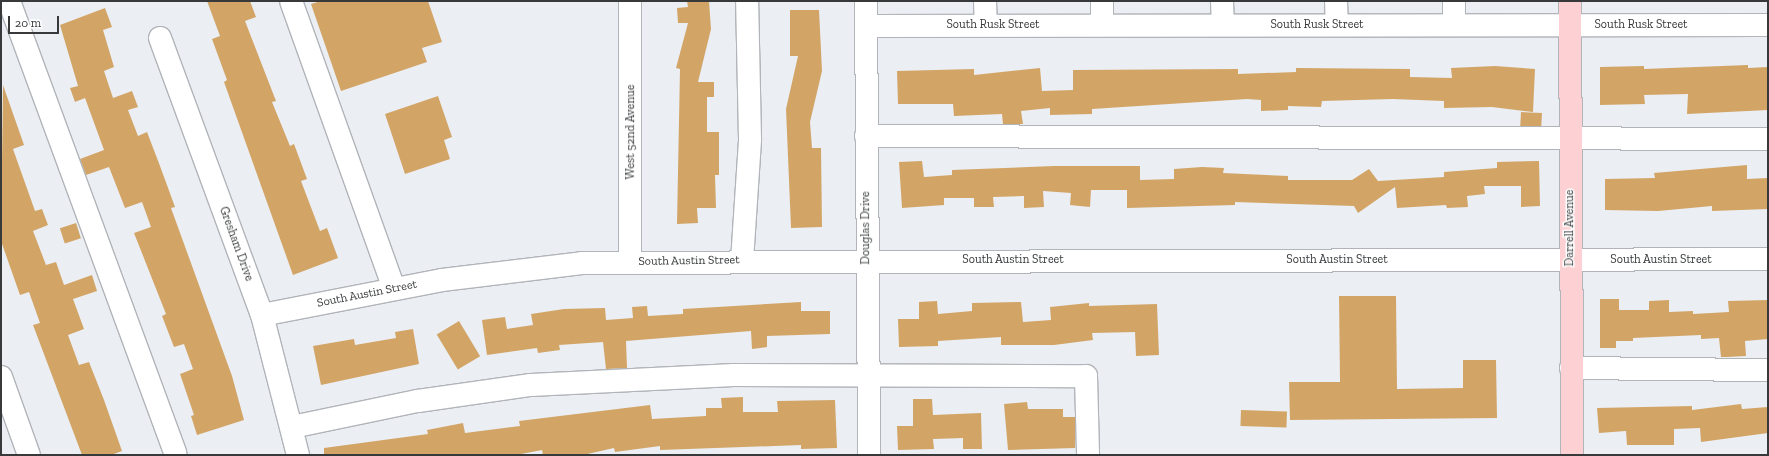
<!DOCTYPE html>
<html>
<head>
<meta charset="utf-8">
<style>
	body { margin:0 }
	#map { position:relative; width:1769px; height:456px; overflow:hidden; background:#ebeef3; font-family:"Zilla Slab",serif }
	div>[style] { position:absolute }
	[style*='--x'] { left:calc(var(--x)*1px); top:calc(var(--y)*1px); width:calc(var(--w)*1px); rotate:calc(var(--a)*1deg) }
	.building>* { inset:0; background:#d2a567; transform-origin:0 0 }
	.roads { filter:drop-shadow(1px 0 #b1b4b9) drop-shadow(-1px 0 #b1b4b9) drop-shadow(0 1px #b1b4b9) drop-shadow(0 -1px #b1b4b9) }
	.minor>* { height:22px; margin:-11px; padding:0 11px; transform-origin:11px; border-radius:11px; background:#fff }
	.major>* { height:22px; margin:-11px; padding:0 11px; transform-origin:11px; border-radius:11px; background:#fdd1d3 }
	span { translate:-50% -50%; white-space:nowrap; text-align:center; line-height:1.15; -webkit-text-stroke:3px #fff; paint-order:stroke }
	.street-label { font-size:12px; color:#37393b }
	.frame { position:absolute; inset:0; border:2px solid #37393b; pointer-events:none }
	.scale { position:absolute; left:8px; top:16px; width:51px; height:18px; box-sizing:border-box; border:2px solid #37393b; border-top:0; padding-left:5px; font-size:12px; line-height:14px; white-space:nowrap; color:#37393b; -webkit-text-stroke:3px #fff; paint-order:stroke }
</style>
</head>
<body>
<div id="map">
	<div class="building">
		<div style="clip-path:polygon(207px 1px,250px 1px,256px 17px,245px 21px,276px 101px,272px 102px,290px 146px,294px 144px,307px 179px,301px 181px,320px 231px,327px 228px,338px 258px,293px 275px,224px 82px,227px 80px,212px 39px,220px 36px)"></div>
		<div style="clip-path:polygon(321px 1px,428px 1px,442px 42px,422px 48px,427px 62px,341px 91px,311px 4px)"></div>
		<div style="clip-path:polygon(687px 1px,709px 1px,711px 29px,698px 82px,714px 82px,714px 97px,707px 97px,707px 132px,719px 132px,719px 175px,715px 175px,716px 208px,697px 208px,698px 223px,677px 224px,680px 69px,676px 68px,688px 23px,678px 23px,677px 8px,688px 7px)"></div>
		<div style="clip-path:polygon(105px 8px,112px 27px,103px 30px,114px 67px,104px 71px,113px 98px,132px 91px,138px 107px,128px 110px,138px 136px,147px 132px,160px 166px,175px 207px,171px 208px,232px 376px,244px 420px,197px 435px,191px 416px,194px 415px,180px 374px,193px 369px,184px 344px,174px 347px,162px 316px,166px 314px,134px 233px,151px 227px,142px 202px,125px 208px,109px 167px,86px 175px,80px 159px,104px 150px,85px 98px,75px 102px,70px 88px,78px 86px,60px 25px)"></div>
		<div style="clip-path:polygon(790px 10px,819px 10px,822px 71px,810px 122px,812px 148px,821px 148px,822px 227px,791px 228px,786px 109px,798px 56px,790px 56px)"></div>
		<div style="clip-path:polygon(1748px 65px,1748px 68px,1768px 67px,1768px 110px,1687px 114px,1688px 94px,1644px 95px,1645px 104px,1600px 105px,1600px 67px,1644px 66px,1644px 69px)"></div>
		<div style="clip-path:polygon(1495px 66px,1535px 69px,1533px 112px,1492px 107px,1444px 108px,1444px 101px,1393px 99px,1322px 101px,1321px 107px,1288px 106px,1288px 110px,1261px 111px,1261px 100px,1247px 99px,1092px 109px,1092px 114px,1050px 115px,1050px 108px,1021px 111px,1023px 124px,1003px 124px,1002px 114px,954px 116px,953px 104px,898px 104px,897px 71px,974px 69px,974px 75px,1040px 68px,1042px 91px,1073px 90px,1073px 70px,1238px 69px,1238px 74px,1296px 72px,1296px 68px,1410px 69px,1410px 77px,1452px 78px,1451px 68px)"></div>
		<div style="clip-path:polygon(3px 85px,24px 145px,13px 149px,35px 211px,42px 209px,48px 225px,33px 231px,46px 265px,56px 262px,64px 285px,92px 275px,97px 291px,73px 299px,84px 329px,68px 335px,79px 365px,89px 362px,104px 400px,122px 451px,111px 455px,82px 455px,33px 325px,40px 323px,29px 292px,20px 295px,1px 241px)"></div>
		<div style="clip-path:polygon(438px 96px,452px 137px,444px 140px,450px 159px,405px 174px,385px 114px)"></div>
		<div style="left:1521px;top:112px;width:21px;height:14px;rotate:3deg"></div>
		<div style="clip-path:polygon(922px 161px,924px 177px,952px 175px,952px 170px,1054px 166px,1140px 166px,1140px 180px,1174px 179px,1174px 169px,1202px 167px,1224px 168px,1223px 173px,1288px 176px,1288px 180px,1352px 180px,1369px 169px,1378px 181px,1444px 177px,1444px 172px,1497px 168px,1497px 162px,1539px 161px,1540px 206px,1521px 207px,1521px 186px,1484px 186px,1485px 194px,1467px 196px,1468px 207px,1447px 208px,1446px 205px,1397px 208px,1395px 187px,1358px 213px,1354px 206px,1235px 202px,1235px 205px,1127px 208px,1127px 190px,1091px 190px,1090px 207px,1070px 205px,1071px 193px,1043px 191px,1044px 207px,1024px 208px,1024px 196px,993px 197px,994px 207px,974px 207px,974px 198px,944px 198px,944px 205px,902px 208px,899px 162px)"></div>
		<div style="clip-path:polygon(1747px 165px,1747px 179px,1768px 178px,1768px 209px,1712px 211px,1712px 206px,1658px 211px,1605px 210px,1605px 179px,1655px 178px,1654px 173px)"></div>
		<div style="left:76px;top:223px;width:16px;height:17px;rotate:72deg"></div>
		<div style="clip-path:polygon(1339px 296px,1396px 296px,1397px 389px,1463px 388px,1463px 360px,1496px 360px,1497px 418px,1290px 420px,1289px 382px,1340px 382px)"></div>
		<div style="clip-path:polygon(1600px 299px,1619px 299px,1619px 310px,1649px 310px,1649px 301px,1669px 300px,1669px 312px,1693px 311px,1693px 314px,1729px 312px,1728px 301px,1768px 300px,1768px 339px,1745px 341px,1746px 356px,1727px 357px,1721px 357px,1719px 338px,1701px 339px,1701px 335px,1633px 338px,1633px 341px,1616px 341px,1616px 348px,1600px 348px)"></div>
		<div style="clip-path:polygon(937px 301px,938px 314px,972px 311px,972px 303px,1021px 302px,1023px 322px,1051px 320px,1050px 307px,1089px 303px,1089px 306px,1157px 304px,1159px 355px,1136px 356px,1135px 332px,1092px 333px,1093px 340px,1054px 345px,1001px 345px,1001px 337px,938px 341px,938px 346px,899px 347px,898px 319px,919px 319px,919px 302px)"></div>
		<div style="clip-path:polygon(801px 302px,801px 311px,830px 311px,830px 334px,767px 336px,767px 347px,752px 349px,751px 331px,626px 341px,627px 368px,606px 369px,603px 342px,559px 345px,560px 350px,538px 353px,537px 348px,487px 355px,482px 320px,505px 317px,507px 329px,533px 325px,531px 314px,564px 309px,605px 308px,606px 320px,633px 318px,632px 307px,647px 306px,648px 316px,683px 314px,683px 309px)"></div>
		<div style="left:459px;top:321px;width:41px;height:26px;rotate:59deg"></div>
		<div style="clip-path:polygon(413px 329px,419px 364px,321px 385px,313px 346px,354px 339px,355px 345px,396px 338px,395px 332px)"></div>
		<div style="clip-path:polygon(743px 397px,743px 412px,778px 412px,777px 401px,835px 400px,837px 448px,801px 449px,801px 445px,660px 450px,660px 446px,615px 452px,614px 448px,583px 455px,543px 455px,542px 450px,516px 455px,324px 455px,324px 448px,428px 434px,427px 430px,463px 423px,465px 433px,520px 426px,519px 421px,650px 405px,652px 419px,706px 416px,706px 408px,722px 408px,721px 398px)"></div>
		<div style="clip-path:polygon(913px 399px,932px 399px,933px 415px,981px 413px,982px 449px,963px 449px,963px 438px,933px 439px,934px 449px,898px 450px,897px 426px,913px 426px)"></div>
		<div style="clip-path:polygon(1027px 402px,1028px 409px,1063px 409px,1063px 417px,1075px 417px,1075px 448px,1008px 450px,1004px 404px)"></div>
		<div style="clip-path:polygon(1741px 404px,1742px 409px,1768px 407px,1768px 433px,1701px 442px,1700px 428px,1674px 429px,1674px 445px,1627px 445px,1626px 431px,1599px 433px,1597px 408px,1692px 406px,1692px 410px)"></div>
		<div style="left:1241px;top:410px;width:46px;height:16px;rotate:2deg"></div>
	</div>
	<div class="roads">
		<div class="minor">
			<div style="--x:9;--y:1;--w:482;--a:69.8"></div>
			<div style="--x:291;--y:1;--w:306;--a:70.3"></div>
			<div style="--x:866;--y:1;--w:454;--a:89.6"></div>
			<div style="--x:985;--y:1;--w:24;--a:88"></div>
			<div style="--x:1222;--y:1;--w:24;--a:88"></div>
			<div style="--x:1336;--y:1;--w:23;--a:88"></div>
			<div style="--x:1454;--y:1;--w:24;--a:90"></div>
			<div style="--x:1102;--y:25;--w:24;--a:-90"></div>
			<div style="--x:866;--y:26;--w:902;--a:-0.06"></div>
			<div style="--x:160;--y:38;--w:295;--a:69.8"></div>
			<div style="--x:262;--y:315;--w:145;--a:75.6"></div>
			<div style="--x:866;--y:136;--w:902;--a:0.19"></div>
			<div style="--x:742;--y:261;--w:122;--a:-86.2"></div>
			<div style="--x:750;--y:139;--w:138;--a:-91.2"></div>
			<div style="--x:630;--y:262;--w:261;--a:-90"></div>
			<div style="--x:262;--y:315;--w:183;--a:-11"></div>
			<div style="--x:442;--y:280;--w:141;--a:-6.9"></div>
			<div style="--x:582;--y:263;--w:1186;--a:-0.19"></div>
			<div style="--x:1571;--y:368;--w:197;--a:0.6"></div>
			<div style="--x:1;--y:377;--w:83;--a:70.3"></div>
			<div style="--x:292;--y:427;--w:129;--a:-11.7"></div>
			<div style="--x:418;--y:401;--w:114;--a:-8.1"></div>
			<div style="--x:531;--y:385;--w:203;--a:-2.8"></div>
			<div style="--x:734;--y:375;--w:352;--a:0.2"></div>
			<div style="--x:1086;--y:376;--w:79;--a:88.5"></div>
		</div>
		<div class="major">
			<div style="--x:1570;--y:1;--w:454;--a:89.7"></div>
		</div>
	</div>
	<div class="street-label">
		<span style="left:993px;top:25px">South Rusk Street</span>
		<span style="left:1317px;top:25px">South Rusk Street</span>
		<span style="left:1641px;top:25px">South Rusk Street</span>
		<span style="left:631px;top:132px;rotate:-90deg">West 52nd Avenue</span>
		<span style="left:866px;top:228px;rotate:-90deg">Douglas Drive</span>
		<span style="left:1570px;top:228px;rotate:-90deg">Darrell Avenue</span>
		<span style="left:236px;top:244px;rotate:70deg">Gresham Drive</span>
		<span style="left:1013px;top:260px">South Austin Street</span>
		<span style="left:1337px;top:260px">South Austin Street</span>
		<span style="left:1661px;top:260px">South Austin Street</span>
		<span style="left:689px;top:261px;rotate:-1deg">South Austin Street</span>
		<span style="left:367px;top:294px;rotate:-11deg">South Austin Street</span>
	</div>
	<div class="frame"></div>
	<div class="scale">20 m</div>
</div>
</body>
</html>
